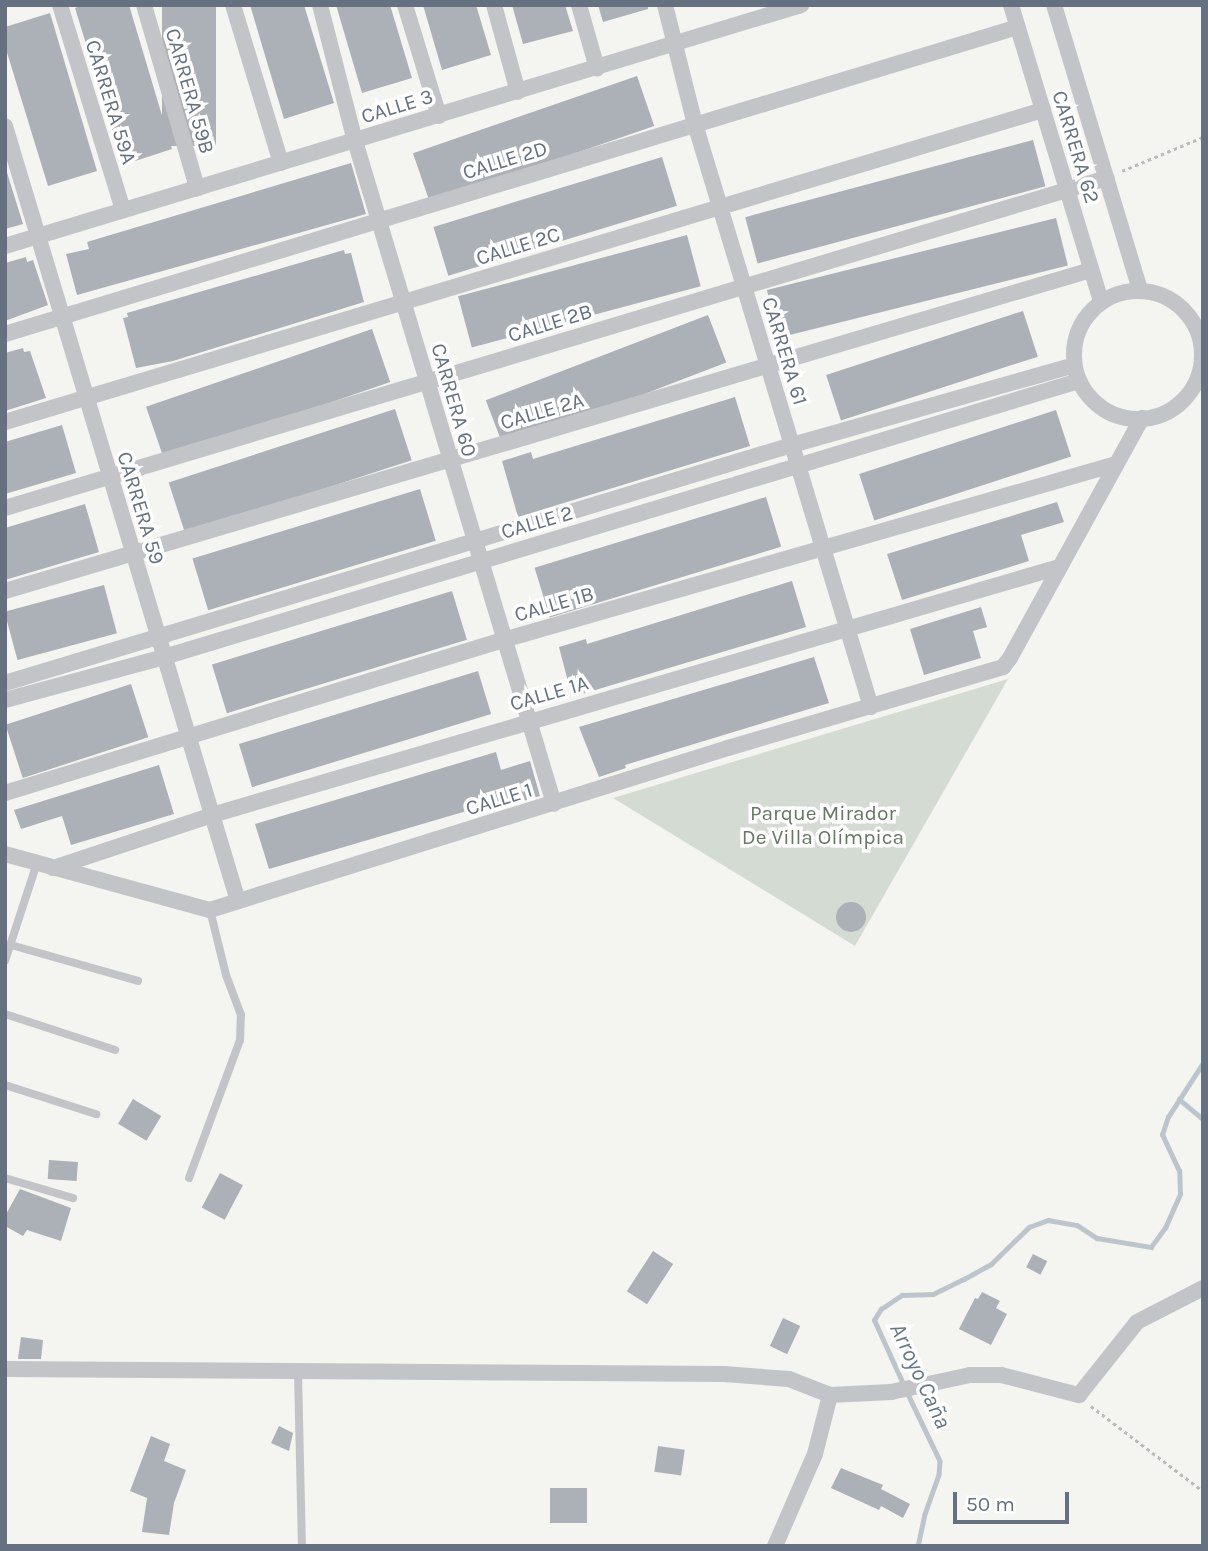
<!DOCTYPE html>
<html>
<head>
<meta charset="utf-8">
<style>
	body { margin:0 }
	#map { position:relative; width:1208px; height:1551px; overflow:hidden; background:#f4f4f1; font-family:Karla,sans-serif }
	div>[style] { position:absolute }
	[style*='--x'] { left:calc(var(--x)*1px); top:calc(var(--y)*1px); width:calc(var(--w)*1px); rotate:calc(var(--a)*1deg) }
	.green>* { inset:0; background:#d4dbd2 }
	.stream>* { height:4.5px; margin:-2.25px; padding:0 2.25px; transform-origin:2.25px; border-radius:2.25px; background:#bdc5cc }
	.building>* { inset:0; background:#acb1b7; transform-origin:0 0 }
	.round { border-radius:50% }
	.path>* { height:2.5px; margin-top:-1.25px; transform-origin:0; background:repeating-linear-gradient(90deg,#b9bbbd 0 3.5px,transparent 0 7px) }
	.service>* { height:8px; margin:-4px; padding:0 4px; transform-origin:4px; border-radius:4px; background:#c2c4c8 }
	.minor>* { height:16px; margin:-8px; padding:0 8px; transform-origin:8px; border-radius:8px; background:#c2c4c8 }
	.minor>.ring { margin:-8px; padding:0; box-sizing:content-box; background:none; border:16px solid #c2c4c8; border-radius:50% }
	span { translate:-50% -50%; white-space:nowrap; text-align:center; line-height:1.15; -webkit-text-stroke:7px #fff; paint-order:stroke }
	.street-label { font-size:21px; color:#657080 }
	.park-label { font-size:21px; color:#657863 }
	.water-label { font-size:23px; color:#657885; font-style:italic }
	.frame { position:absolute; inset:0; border:7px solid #657080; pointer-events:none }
	.scale { position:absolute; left:953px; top:1492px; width:116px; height:32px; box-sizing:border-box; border:4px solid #657080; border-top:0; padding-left:9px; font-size:21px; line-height:24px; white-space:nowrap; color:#657080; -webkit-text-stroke:5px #fff; paint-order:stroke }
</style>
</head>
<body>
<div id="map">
	<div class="green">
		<div style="clip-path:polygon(1008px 679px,855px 946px,613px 798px)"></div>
	</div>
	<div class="stream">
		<div style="--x:1179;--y:1099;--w:31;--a:40"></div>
		<div style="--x:903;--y:1384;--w:70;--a:-114.4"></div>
		<div style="--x:874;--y:1320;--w:13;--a:-58"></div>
		<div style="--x:881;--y:1309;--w:25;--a:-34"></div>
		<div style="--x:902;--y:1295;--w:31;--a:-2"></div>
		<div style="--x:933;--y:1294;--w:34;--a:-26"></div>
		<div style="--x:964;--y:1279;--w:31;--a:-29"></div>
		<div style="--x:991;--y:1264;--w:53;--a:-44.2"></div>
		<div style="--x:1029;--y:1227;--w:20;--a:-20"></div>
		<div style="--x:1048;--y:1220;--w:29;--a:10"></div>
		<div style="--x:1077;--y:1225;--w:24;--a:33"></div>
		<div style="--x:1097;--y:1238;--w:55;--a:9.5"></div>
		<div style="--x:1151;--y:1247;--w:24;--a:-54"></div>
		<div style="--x:1165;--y:1228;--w:37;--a:-66"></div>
		<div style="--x:1180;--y:1194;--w:23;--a:-92"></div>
		<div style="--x:1179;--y:1171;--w:40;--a:-115"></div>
		<div style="--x:1162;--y:1135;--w:19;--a:-72"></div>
		<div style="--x:1168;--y:1117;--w:64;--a:-57.1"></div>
		<div style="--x:907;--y:1392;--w:76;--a:64.4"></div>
		<div style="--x:940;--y:1461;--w:14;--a:94"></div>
		<div style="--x:939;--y:1475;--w:41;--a:109.7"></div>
		<div style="--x:925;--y:1514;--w:33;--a:102"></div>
	</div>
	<div class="building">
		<div style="clip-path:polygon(83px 5px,129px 5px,172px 149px,123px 165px,75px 8px)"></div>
		<div style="left:162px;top:5px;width:54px;height:141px"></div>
		<div style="clip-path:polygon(250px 5px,304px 5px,334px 103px,284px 119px)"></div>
		<div style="clip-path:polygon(336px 5px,390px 5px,412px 78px,362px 93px)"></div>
		<div style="clip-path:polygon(423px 5px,476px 5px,491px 55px,442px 70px)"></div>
		<div style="clip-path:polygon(512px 5px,565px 5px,573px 31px,523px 44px)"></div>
		<div style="clip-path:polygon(598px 5px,648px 5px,648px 9px,603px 22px)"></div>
		<div style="clip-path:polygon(50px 13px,97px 171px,48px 186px,5px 46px,5px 27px)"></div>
		<div style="left:637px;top:76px;width:53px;height:237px;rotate:71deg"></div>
		<div style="left:1033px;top:140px;width:48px;height:298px;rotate:75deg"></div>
		<div style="left:662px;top:157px;width:51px;height:239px;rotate:73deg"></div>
		<div style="clip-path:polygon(351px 163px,366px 214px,77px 295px,66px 254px,89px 249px,87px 242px)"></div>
		<div style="clip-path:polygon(5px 166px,23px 224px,5px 229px)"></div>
		<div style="left:1056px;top:218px;width:49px;height:298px;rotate:76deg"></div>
		<div style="left:687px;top:235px;width:53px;height:237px;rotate:75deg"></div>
		<div style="clip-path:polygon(344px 250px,345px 254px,351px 253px,364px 302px,173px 361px,136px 368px,123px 318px,128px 317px,127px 313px)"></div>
		<div style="clip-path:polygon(26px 257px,27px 262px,33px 260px,48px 305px,5px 321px,5px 263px)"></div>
		<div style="left:1023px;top:311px;width:48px;height:207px;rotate:72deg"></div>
		<div style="left:708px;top:315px;width:51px;height:238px;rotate:69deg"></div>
		<div style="left:372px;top:329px;width:56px;height:239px;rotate:71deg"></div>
		<div style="clip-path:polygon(23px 348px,24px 352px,30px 351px,46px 398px,5px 411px,5px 353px)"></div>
		<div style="clip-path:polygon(735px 397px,750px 446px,518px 517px,502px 461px,531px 452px,533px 459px)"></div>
		<div style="left:395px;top:409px;width:54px;height:238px;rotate:72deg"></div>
		<div style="left:1056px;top:410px;width:49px;height:207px;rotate:72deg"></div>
		<div style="clip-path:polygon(62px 425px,76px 473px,5px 494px,5px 442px)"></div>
		<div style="left:420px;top:489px;width:54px;height:238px;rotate:73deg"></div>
		<div style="left:766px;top:497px;width:52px;height:242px;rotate:73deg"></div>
		<div style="clip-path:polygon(1057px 502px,1064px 522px,1021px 535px,1029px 561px,902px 600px,887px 554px)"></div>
		<div style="clip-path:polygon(85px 504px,99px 552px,5px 580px,5px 528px)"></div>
		<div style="clip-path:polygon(792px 581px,806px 627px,572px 697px,559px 647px,586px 639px,587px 644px)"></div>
		<div style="left:104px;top:585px;width:50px;height:103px;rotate:75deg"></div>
		<div style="left:452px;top:591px;width:51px;height:251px;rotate:73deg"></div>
		<div style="clip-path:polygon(981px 607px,987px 627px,973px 631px,981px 658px,924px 675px,910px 629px)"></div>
		<div style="clip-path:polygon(814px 657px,829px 703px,625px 765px,626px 768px,599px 777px,579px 727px)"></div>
		<div style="left:478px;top:671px;width:45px;height:250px;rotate:73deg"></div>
		<div style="left:131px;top:684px;width:56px;height:132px;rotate:72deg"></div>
		<div style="clip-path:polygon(496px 752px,501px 770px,530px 761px,540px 796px,516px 803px,514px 797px,269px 869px,255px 824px)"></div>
		<div style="clip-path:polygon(159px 765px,174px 814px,71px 845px,62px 816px,21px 829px,14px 810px)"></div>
		<div class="round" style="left:836px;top:902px;width:30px;height:30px"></div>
		<div style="left:133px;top:1099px;width:33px;height:29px;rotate:31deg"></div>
		<div style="left:49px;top:1160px;width:29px;height:19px;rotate:4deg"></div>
		<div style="left:220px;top:1173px;width:26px;height:39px;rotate:28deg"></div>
		<div style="clip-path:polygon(20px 1189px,71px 1208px,61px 1241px,27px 1230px,23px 1236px,5px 1226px,5px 1216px)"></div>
		<div style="left:653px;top:1251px;width:24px;height:48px;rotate:33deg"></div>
		<div style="left:1033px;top:1254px;width:16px;height:15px;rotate:27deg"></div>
		<div style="clip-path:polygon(982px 1292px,1000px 1301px,996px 1308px,1007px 1314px,991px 1345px,959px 1329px,975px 1298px,978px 1299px)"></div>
		<div style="left:783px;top:1318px;width:19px;height:31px;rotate:25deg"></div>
		<div style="clip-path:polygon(21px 1337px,43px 1340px,41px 1359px,18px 1359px)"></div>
		<div style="clip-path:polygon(279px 1426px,293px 1433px,289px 1451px,271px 1443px)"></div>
		<div style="clip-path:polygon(151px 1436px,170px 1444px,164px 1461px,186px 1470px,174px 1503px,169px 1535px,142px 1532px,147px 1498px,130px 1491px)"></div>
		<div style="left:658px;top:1446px;width:27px;height:26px;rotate:8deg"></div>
		<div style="clip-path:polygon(841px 1468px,883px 1485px,881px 1489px,910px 1504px,903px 1518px,881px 1506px,879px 1510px,831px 1488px)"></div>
		<div style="left:550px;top:1488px;width:37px;height:35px"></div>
	</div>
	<div class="path">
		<div style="--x:1122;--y:171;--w:88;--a:-22.8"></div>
		<div style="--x:1091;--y:1406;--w:141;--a:37.2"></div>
	</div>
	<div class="service">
		<div style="--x:11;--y:945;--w:132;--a:15.8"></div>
		<div style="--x:5;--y:961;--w:103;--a:-71.9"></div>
		<div style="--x:5;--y:1014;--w:116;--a:18.1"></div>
		<div style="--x:5;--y:1085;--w:96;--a:17.7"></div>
		<div style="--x:5;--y:1178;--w:71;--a:16.4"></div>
		<div style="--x:189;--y:1178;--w:147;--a:-69.7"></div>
		<div style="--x:240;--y:1040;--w:25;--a:-88"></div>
		<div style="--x:241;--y:1015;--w:43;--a:-110.6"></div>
		<div style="--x:226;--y:975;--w:67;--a:-103.8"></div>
		<div style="--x:298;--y:1373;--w:173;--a:88.7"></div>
	</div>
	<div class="minor">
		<div style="--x:60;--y:5;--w:214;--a:72.9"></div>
		<div style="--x:144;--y:5;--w:191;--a:73.8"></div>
		<div style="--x:233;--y:5;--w:165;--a:73.1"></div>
		<div style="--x:320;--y:5;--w:140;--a:75.6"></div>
		<div style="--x:355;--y:141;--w:692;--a:73.29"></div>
		<div style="--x:405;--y:5;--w:116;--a:73"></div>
		<div style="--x:494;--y:5;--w:90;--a:74.6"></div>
		<div style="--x:579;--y:5;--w:66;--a:74.1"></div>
		<div style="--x:665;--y:5;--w:123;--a:75.9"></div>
		<div style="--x:695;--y:124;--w:609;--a:73.2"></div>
		<div style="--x:1011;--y:5;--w:310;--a:73.1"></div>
		<div style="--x:1054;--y:5;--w:298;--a:73.2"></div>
		<div style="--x:5;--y:126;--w:809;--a:73.27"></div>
		<div style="--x:5;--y:246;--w:832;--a:-16.84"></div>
		<div class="ring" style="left:1074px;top:291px;width:112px;height:112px"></div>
		<div style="--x:5;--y:334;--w:1058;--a:-16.86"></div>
		<div style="--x:5;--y:422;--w:1084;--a:-16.73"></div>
		<div style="--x:5;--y:508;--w:1150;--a:-16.67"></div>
		<div style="--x:5;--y:591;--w:1132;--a:-16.47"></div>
		<div style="--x:5;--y:683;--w:822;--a:-16.83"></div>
		<div style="--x:792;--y:445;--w:293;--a:-15.8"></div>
		<div style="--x:5;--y:700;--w:165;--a:-15.1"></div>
		<div style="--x:164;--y:657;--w:956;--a:-16.79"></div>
		<div style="--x:5;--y:793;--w:521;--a:-17.08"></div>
		<div style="--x:503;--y:640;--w:638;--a:-16.02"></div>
		<div style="--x:5;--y:854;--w:213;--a:15.3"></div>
		<div style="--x:210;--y:910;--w:543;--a:-17.37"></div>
		<div style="--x:728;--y:748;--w:287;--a:-16.4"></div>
		<div style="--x:1003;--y:667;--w:11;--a:-52"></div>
		<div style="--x:1010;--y:658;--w:274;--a:-61.2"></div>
		<div style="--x:53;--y:868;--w:168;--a:-18.4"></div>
		<div style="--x:212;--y:815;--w:883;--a:-16.32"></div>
		<div style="--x:5;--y:1369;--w:719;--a:0.4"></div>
		<div style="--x:724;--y:1374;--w:65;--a:4.4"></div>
		<div style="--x:789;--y:1379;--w:44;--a:21.3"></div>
		<div style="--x:830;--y:1395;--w:61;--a:-2.8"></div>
		<div style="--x:891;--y:1392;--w:81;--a:-12.1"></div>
		<div style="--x:970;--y:1375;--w:31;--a:0"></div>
		<div style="--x:1001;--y:1375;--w:81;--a:14.4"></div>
		<div style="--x:1079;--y:1395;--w:93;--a:-51.5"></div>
		<div style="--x:1137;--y:1322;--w:74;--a:-27.3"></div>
		<div style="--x:775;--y:1546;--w:100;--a:-66.5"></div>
		<div style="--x:815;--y:1454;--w:61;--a:-75.7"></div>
	</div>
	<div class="street-label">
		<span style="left:190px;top:91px;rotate:74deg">CARRERA 59B</span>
		<span style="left:111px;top:102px;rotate:73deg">CARRERA 59A</span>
		<span style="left:397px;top:106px;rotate:-17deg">CALLE 3</span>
		<span style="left:1076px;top:147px;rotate:73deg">CARRERA 62</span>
		<span style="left:505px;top:160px;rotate:-17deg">CALLE 2D</span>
		<span style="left:518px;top:246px;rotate:-17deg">CALLE 2C</span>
		<span style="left:550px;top:323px;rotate:-17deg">CALLE 2B</span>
		<span style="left:785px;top:351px;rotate:73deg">CARRERA 61</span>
		<span style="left:454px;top:400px;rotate:74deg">CARRERA 60</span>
		<span style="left:542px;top:411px;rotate:-16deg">CALLE 2A</span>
		<span style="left:141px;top:508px;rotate:73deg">CARRERA 59</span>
		<span style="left:537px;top:522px;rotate:-16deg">CALLE 2</span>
		<span style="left:554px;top:604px;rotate:-16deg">CALLE 1B</span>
		<span style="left:549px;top:693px;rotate:-16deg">CALLE 1A</span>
		<span style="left:499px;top:799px;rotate:-17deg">CALLE 1</span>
	</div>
	<div class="park-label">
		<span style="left:823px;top:825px">Parque Mirador<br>De Villa Olímpica</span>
	</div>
	<div class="water-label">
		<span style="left:920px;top:1376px;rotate:65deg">Arroyo Caña</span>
	</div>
	<div class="frame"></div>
	<div class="scale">50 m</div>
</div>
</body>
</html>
